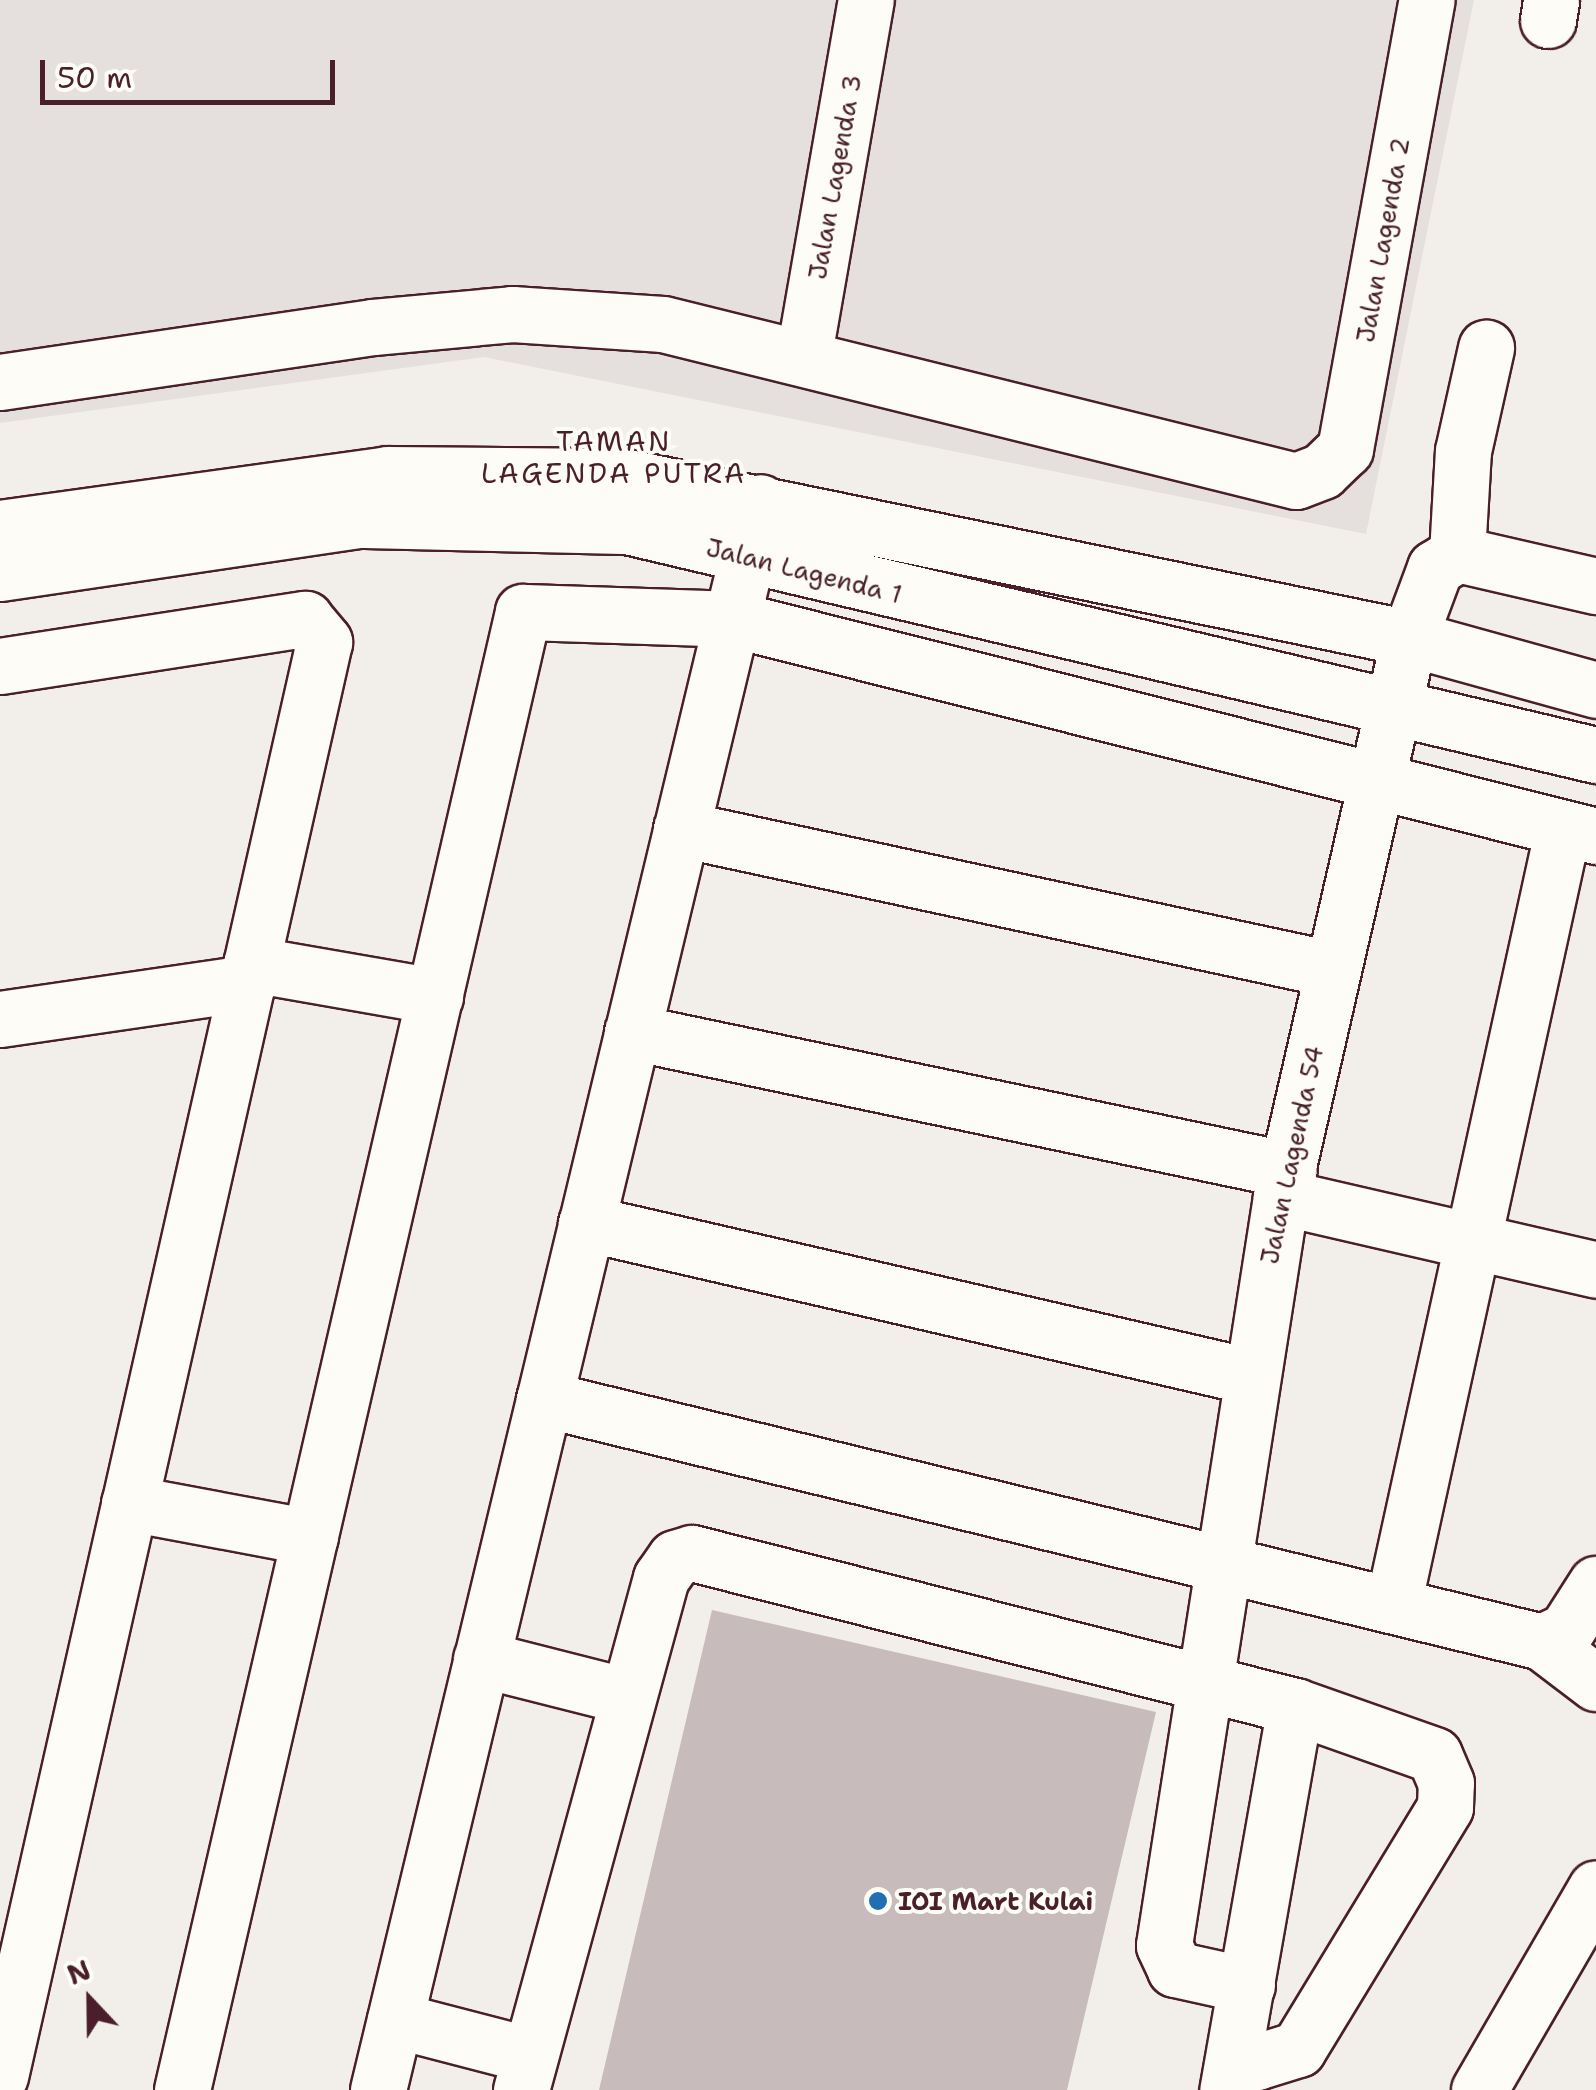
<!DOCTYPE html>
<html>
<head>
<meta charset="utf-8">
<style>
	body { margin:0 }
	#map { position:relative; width:1596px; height:2090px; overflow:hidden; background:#f2efeb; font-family:"Shantell Sans",sans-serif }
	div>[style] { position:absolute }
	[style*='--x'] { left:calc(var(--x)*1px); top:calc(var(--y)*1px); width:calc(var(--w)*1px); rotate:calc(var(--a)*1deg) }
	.built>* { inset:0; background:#e5dfdd }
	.building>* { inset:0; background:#c8bbbb }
	.roads { filter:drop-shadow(2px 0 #4a1f2b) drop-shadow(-2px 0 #4a1f2b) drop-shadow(0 2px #4a1f2b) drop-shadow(0 -2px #4a1f2b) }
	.minor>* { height:55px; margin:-27.5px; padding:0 27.5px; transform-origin:27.5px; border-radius:27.5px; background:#fdfcf7 }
	.major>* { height:55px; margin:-27.5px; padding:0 27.5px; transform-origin:27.5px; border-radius:27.5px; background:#fdfcf7 }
	.dots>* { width:28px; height:28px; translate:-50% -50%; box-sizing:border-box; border:5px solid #fdfcf7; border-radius:50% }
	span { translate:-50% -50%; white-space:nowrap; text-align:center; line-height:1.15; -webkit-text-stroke:8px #fdfcf7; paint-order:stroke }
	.street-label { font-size:25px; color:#4a1f2b }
	.poi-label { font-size:25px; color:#4a1f2b; font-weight:700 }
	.left { translate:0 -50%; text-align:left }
	.neighbourhood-label { font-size:28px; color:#4a1f2b; letter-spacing:2.5px }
	.north { position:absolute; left:40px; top:1950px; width:100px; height:100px; -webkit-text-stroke:8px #fdfcf7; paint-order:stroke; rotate:338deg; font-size:28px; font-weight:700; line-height:40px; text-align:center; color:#4a1f2b }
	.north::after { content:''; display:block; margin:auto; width:35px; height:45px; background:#4a1f2b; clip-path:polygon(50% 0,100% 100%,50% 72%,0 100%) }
	.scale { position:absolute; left:40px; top:60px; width:295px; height:45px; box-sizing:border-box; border:5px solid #4a1f2b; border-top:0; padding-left:12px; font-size:30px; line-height:35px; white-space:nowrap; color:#4a1f2b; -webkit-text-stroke:8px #fdfcf7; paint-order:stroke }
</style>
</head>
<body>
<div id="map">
	<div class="built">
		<div style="clip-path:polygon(0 0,1474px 0,1366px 534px,484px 357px,0 423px)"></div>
	</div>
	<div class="building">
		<div style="clip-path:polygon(712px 1610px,1156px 1712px,1067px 2090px,599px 2090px)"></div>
	</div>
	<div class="roads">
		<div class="minor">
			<div style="--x:1548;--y:20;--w:20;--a:-81"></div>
			<div style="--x:804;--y:354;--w:359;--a:-80.1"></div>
			<div style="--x:0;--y:382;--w:377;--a:-8.4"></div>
			<div style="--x:373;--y:327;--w:140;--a:-5.3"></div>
			<div style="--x:512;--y:314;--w:151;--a:3.8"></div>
			<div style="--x:663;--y:324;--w:652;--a:13.93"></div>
			<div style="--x:1296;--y:481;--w:28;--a:-21"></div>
			<div style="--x:1322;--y:471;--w:32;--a:-44"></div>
			<div style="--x:1345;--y:449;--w:456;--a:-79.7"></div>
			<div style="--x:0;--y:528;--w:391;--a:-7.9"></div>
			<div style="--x:387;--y:474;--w:235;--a:0.5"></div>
			<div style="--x:622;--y:476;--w:804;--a:11.63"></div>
			<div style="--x:1409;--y:638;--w:194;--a:15.5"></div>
			<div style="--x:1457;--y:554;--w:103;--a:-86.7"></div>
			<div style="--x:1463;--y:451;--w:106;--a:-77.4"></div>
			<div style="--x:0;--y:573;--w:364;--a:-8.4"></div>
			<div style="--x:360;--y:520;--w:267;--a:1.3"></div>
			<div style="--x:627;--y:526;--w:996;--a:13.3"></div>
			<div style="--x:0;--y:666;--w:309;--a:-8.8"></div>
			<div style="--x:305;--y:619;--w:30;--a:50"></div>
			<div style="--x:324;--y:642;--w:1470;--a:102.73"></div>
			<div style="--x:681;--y:829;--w:665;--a:12.15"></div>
			<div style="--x:251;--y:964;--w:187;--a:9.9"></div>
			<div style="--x:0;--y:1019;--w:251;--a:-8.3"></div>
			<div style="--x:632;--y:1032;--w:671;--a:11.86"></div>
			<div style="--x:1281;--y:1197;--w:323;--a:13"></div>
			<div style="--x:586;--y:1223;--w:680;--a:12.99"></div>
			<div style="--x:544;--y:1399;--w:1027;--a:13.68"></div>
			<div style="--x:1542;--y:1642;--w:68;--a:37.2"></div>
			<div style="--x:129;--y:1503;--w:184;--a:10.6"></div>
			<div style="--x:1393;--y:1605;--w:795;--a:-77.66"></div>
			<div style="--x:1542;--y:1642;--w:26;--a:-25"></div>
			<div style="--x:1566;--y:1631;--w:56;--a:-57.4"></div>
			<div style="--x:481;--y:1659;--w:151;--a:14.2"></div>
			<div style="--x:1247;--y:1985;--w:74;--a:-167.5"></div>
			<div style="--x:1175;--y:1969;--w:26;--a:-115"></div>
			<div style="--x:1164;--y:1945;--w:757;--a:-81.11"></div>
			<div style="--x:1281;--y:1197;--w:573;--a:-77.1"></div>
			<div style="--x:1409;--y:638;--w:75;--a:-69.6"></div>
			<div style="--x:1435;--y:568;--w:26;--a:-32"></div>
			<div style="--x:1457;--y:554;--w:143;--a:13"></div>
			<div style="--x:395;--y:2020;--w:139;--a:14.5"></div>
			<div style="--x:1234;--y:2057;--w:23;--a:13"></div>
			<div style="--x:1256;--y:2062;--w:44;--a:-17.2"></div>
			<div style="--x:1298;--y:2049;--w:283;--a:-58.7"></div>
			<div style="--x:1445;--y:1807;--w:24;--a:-88"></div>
			<div style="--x:1446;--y:1783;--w:30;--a:-113"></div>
			<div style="--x:1434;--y:1755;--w:147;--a:-160.6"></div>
			<div style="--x:182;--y:2090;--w:1517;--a:-77.01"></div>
			<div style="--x:523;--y:612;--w:209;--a:1.9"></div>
			<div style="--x:732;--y:619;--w:891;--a:14.1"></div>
			<div style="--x:378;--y:2090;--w:1633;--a:-76.47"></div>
			<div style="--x:521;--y:2090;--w:531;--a:-74.71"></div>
			<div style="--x:661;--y:1578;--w:24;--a:-55"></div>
			<div style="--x:675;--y:1558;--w:18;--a:-16"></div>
			<div style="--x:692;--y:1553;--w:622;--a:14.24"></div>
			<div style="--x:1295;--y:1706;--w:390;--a:100"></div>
		</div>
		<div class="major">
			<div style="--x:1479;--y:2090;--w:233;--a:-59.9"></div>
		</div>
	</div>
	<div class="dots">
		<div style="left:878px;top:1901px;background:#1f6fb2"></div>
	</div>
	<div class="street-label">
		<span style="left:835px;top:177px;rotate:-80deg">Jalan Lagenda 3</span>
		<span style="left:1383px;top:240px;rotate:-80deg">Jalan Lagenda 2</span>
		<span style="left:804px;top:571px;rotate:14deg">Jalan Lagenda 1</span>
		<span style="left:1292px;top:1155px;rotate:-78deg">Jalan Lagenda 54</span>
	</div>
	<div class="poi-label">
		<span class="left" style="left:898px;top:1901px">IOI Mart Kulai</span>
	</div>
	<div class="neighbourhood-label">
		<span style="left:614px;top:457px">TAMAN<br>LAGENDA PUTRA</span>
	</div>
	<div class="north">N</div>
	<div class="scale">50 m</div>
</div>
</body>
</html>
